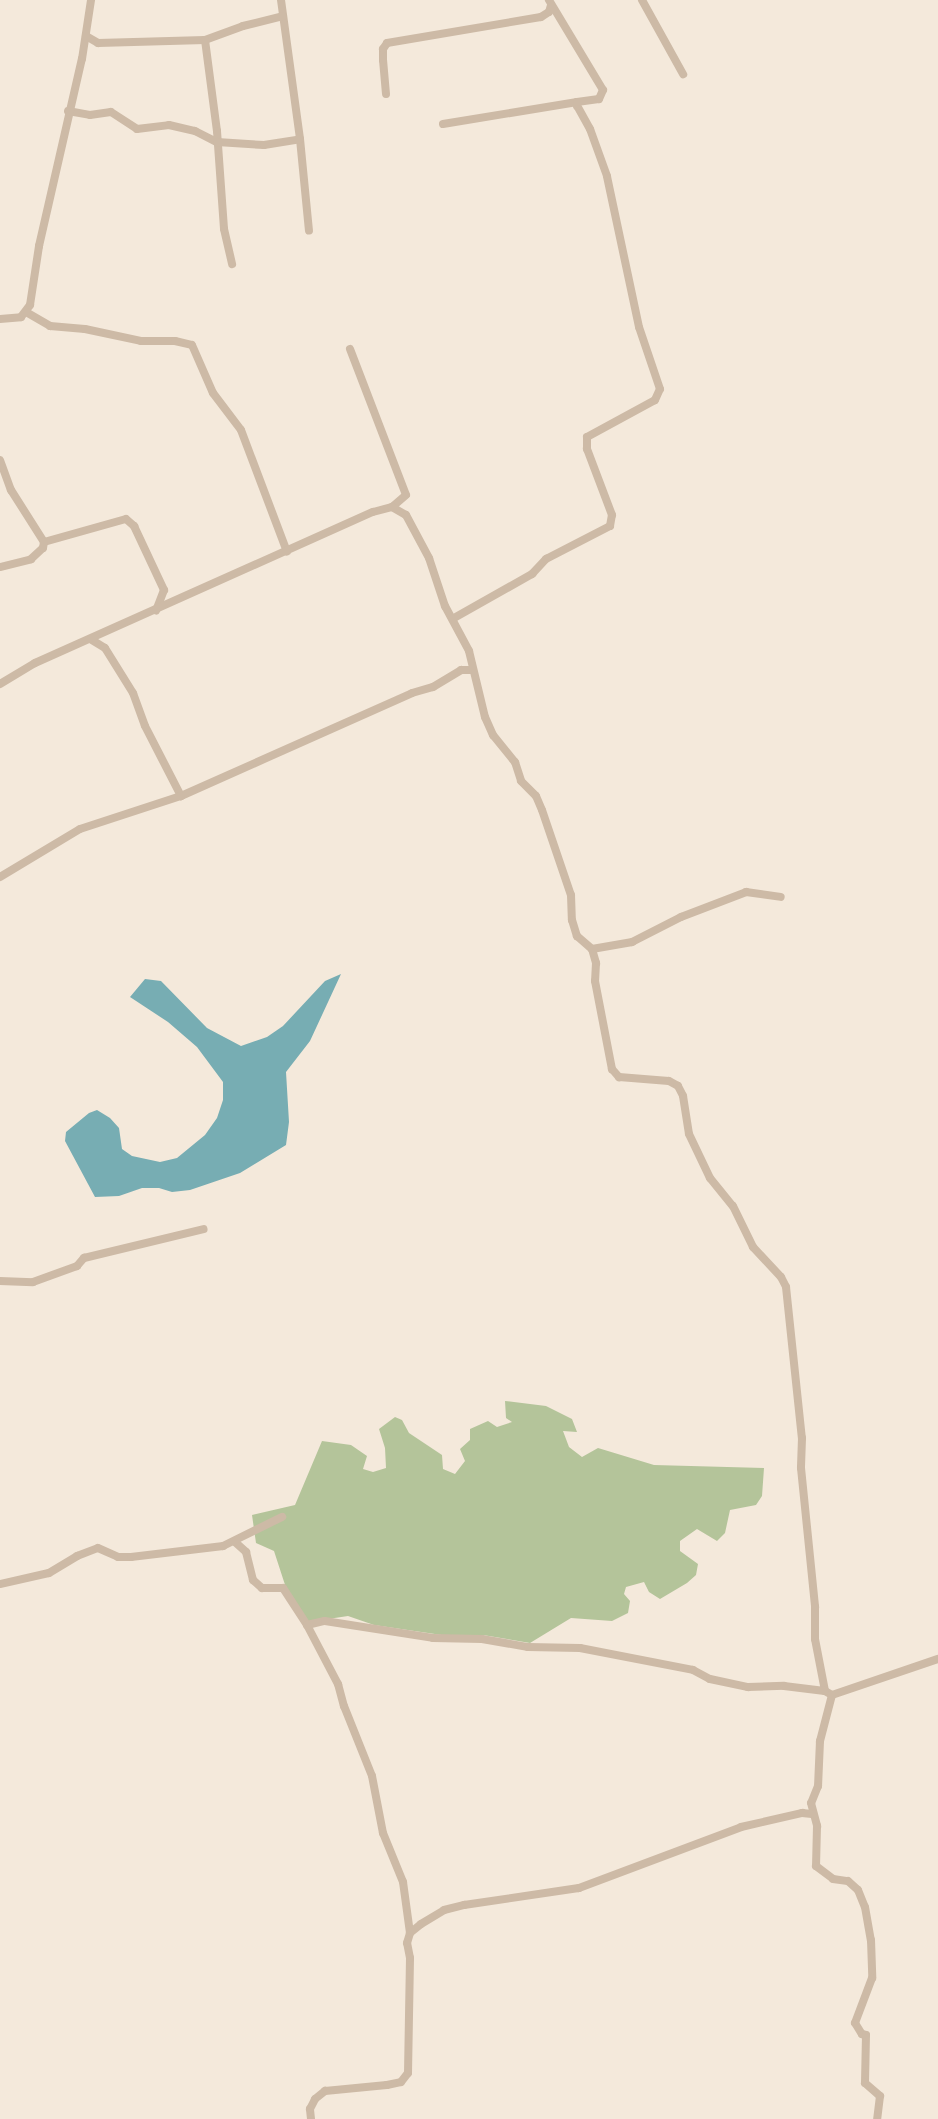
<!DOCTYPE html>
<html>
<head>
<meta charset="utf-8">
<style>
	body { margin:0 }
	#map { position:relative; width:938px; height:2119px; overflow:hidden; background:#f4e9db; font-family:Helvetica,sans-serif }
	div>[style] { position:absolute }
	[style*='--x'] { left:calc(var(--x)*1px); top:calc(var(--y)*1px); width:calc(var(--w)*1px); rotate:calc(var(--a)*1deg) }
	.green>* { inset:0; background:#b4c49a }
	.water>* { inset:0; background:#77adb3 }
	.minor>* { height:8px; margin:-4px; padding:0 4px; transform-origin:4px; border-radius:4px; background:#cdbaa6 }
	span { translate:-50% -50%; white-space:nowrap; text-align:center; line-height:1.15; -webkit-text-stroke:5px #fbf3e8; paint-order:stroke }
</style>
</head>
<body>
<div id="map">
	<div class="green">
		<div style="clip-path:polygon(505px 1401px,546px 1406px,572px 1419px,577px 1432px,563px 1431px,569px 1447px,582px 1457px,598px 1448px,654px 1465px,764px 1468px,762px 1496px,756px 1505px,730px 1510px,725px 1533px,717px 1541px,697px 1529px,680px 1541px,680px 1551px,698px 1564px,696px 1575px,687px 1583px,660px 1599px,649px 1592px,644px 1582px,626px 1587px,624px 1594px,630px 1601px,628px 1613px,612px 1621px,571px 1618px,530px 1643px,483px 1635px,455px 1637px,374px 1625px,348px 1616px,308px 1622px,287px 1591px,274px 1551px,256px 1543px,252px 1515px,295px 1505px,322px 1441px,351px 1445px,367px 1456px,363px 1469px,373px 1472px,386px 1468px,385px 1448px,379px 1429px,395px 1417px,402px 1420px,409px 1433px,442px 1455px,443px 1469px,455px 1474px,465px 1461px,460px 1449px,470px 1440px,470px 1429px,488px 1421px,497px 1427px,512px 1422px,506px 1418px)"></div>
	</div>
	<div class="water">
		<div style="clip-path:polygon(341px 974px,310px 1041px,286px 1072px,289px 1122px,286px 1145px,240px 1173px,190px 1190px,172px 1192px,159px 1188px,142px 1188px,119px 1196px,95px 1197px,65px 1141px,66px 1132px,89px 1113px,97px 1110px,110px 1118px,119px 1128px,122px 1149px,132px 1156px,160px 1162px,177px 1158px,205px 1135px,217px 1118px,223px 1100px,223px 1082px,197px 1047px,168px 1022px,130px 997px,145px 979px,161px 981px,207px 1028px,241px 1046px,267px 1037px,283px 1026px,325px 981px)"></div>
	</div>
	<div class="minor">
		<div style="--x:281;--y:0;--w:140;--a:82.2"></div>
		<div style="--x:300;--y:139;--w:92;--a:84.4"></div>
		<div style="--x:642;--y:0;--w:85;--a:61"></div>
		<div style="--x:86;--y:36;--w:14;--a:30"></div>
		<div style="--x:98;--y:43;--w:107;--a:-1.6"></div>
		<div style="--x:205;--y:40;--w:40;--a:-20.2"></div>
		<div style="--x:243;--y:26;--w:41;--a:-14"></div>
		<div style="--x:205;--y:40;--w:92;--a:82.5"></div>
		<div style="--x:217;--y:131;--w:98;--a:85.9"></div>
		<div style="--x:224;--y:229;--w:36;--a:77"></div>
		<div style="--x:386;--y:94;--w:34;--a:-95"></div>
		<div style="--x:383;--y:60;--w:11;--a:-90"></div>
		<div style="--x:383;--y:49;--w:7;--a:-56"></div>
		<div style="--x:387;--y:43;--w:156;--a:-9.6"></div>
		<div style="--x:541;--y:17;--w:9;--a:-32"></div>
		<div style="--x:549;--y:12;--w:7;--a:-74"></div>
		<div style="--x:68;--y:111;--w:22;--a:10"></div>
		<div style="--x:90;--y:115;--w:21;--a:-8"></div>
		<div style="--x:111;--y:112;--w:31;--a:33"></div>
		<div style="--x:137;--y:129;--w:32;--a:-7"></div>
		<div style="--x:169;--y:125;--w:27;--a:13"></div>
		<div style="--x:195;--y:131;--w:25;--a:27"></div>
		<div style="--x:217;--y:142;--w:47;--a:3.7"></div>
		<div style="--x:264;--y:145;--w:36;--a:-9"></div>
		<div style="--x:443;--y:124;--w:136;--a:-9.3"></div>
		<div style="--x:26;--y:312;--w:28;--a:30"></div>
		<div style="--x:50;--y:326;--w:35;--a:5"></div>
		<div style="--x:85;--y:329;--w:57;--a:12.1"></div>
		<div style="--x:141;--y:341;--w:34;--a:0"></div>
		<div style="--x:175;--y:341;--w:17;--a:13"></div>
		<div style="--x:192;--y:345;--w:52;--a:66.4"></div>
		<div style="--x:213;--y:393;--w:46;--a:52.9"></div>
		<div style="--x:241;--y:430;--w:130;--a:69.3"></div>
		<div style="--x:0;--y:319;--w:21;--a:-5"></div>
		<div style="--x:21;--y:317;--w:15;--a:-53"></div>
		<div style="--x:30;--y:305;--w:60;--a:-81.3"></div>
		<div style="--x:39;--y:246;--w:192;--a:-77.1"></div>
		<div style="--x:82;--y:59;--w:60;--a:-81.3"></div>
		<div style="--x:350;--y:349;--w:156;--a:69"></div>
		<div style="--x:406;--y:495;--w:18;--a:139"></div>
		<div style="--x:0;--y:460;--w:32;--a:70"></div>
		<div style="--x:11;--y:490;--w:62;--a:57.6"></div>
		<div style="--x:44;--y:542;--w:85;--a:-15.7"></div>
		<div style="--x:126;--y:519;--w:11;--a:41"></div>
		<div style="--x:134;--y:526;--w:71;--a:64.9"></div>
		<div style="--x:164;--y:590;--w:22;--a:111"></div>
		<div style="--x:0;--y:567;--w:32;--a:-14"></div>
		<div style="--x:31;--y:559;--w:16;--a:-43"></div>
		<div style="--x:43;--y:548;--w:6;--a:-81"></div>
		<div style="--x:454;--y:618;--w:90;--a:-29.4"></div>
		<div style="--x:532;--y:574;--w:21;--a:-47"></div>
		<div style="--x:546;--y:559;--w:72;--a:-27.3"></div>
		<div style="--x:610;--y:526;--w:11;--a:-80"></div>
		<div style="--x:612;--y:515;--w:71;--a:-110.7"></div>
		<div style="--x:587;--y:449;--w:12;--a:-90"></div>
		<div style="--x:587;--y:437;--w:77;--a:-28.6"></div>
		<div style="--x:655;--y:400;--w:12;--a:-66"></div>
		<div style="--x:660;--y:389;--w:65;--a:-108.7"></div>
		<div style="--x:639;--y:327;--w:154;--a:-102"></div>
		<div style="--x:607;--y:176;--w:50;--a:-109.9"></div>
		<div style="--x:590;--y:129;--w:26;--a:-119"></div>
		<div style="--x:577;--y:106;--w:4;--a:-90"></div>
		<div style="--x:577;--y:102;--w:22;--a:-8"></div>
		<div style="--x:599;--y:99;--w:10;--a:-66"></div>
		<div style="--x:603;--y:90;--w:105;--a:-121"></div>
		<div style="--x:92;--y:640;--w:15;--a:32"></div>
		<div style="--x:105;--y:648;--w:53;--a:58.1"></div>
		<div style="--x:133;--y:693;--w:35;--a:70"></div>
		<div style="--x:145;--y:726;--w:79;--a:62.8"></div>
		<div style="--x:181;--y:796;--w:253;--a:-24"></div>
		<div style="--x:412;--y:693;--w:22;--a:-16"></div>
		<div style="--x:433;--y:687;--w:33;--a:-31"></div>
		<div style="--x:461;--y:670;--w:11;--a:0"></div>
		<div style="--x:0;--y:684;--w:41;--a:-31"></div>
		<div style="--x:35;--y:663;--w:370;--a:-24.1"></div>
		<div style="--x:373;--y:512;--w:20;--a:-15"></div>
		<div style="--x:392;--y:507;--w:16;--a:30"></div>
		<div style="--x:406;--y:515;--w:49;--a:61.9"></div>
		<div style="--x:429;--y:558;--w:51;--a:71.6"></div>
		<div style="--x:445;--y:606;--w:51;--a:61.9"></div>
		<div style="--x:469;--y:651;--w:68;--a:76.4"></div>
		<div style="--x:485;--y:717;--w:20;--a:66"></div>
		<div style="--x:493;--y:735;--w:35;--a:51"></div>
		<div style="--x:515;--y:762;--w:20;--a:72"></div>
		<div style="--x:521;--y:781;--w:21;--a:45"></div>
		<div style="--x:536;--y:796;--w:15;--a:67"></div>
		<div style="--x:542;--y:810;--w:90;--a:71.2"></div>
		<div style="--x:571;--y:895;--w:25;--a:88"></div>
		<div style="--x:572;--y:920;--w:17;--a:73"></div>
		<div style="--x:577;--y:936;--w:20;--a:41"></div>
		<div style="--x:592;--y:949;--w:15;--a:74"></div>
		<div style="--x:596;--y:963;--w:18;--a:93"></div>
		<div style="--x:595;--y:981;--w:90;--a:79.1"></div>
		<div style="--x:612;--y:1069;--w:11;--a:49"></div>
		<div style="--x:619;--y:1077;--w:50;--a:4.6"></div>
		<div style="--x:669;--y:1081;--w:10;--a:29"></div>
		<div style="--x:678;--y:1086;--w:11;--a:63"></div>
		<div style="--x:683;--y:1096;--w:38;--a:81"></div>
		<div style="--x:689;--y:1134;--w:49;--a:64.5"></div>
		<div style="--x:710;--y:1178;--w:36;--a:51"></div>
		<div style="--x:733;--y:1206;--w:46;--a:64"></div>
		<div style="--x:753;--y:1247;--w:41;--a:47"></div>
		<div style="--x:781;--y:1277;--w:11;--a:63"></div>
		<div style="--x:786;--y:1287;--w:152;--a:84"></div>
		<div style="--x:802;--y:1438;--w:30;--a:92"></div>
		<div style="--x:801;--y:1468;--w:140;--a:84.2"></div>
		<div style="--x:815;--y:1607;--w:32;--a:90"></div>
		<div style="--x:815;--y:1639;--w:53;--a:79.1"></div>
		<div style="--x:825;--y:1691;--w:8;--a:30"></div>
		<div style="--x:832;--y:1695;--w:112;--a:-18.8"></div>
		<div style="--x:0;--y:877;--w:93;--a:-31"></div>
		<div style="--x:80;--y:829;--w:106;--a:-18.1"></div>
		<div style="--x:592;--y:949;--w:41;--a:-9.9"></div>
		<div style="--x:632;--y:942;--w:55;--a:-27"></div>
		<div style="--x:681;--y:917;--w:70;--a:-21"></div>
		<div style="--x:746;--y:892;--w:35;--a:8"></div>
		<div style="--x:0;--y:1281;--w:33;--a:2"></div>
		<div style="--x:33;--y:1282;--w:47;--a:-20"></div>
		<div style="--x:77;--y:1266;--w:11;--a:-49"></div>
		<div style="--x:84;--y:1258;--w:123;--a:-13.6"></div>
		<div style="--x:235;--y:1542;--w:15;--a:42"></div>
		<div style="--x:246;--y:1552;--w:29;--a:76"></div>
		<div style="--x:253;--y:1580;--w:12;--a:42"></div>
		<div style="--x:262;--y:1588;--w:21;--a:0"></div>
		<div style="--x:283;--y:1588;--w:44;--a:57"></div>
		<div style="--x:307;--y:1625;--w:18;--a:-13"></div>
		<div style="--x:325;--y:1621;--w:109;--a:8.9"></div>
		<div style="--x:433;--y:1638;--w:49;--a:1.2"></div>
		<div style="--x:482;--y:1639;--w:47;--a:9.9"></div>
		<div style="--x:528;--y:1647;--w:52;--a:1.1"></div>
		<div style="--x:580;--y:1648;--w:115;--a:11"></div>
		<div style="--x:693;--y:1670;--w:19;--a:28"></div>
		<div style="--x:710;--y:1679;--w:39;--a:12"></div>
		<div style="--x:748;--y:1687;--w:36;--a:-2"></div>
		<div style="--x:784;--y:1686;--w:41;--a:7"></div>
		<div style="--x:0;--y:1584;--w:50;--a:-12.7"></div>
		<div style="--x:49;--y:1573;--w:33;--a:-31"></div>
		<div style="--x:77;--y:1556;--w:22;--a:-21"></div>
		<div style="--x:98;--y:1548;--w:22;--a:24"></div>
		<div style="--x:118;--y:1557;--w:13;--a:0"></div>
		<div style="--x:131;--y:1557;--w:93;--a:-6.8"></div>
		<div style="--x:223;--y:1546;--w:66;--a:-26.2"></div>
		<div style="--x:307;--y:1625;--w:67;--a:62.3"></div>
		<div style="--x:338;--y:1684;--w:23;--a:75"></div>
		<div style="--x:344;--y:1706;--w:75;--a:68.2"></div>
		<div style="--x:372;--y:1776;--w:58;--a:79.1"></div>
		<div style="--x:383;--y:1833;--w:53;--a:67.8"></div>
		<div style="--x:403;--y:1882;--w:51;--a:82.2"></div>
		<div style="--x:832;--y:1695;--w:48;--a:104.6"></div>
		<div style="--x:820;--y:1741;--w:45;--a:92.5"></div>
		<div style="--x:818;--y:1786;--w:18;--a:112"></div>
		<div style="--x:811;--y:1803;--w:24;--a:75"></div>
		<div style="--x:817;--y:1826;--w:40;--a:91.4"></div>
		<div style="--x:816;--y:1866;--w:21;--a:37"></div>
		<div style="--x:833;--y:1879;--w:15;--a:8"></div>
		<div style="--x:848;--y:1881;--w:13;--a:42"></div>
		<div style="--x:858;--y:1890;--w:18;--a:68"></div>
		<div style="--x:865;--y:1907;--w:34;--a:80"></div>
		<div style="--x:871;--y:1940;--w:38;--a:88"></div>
		<div style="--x:872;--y:1978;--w:48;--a:110.7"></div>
		<div style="--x:855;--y:2023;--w:13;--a:58"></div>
		<div style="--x:862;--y:2034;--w:4;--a:14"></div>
		<div style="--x:866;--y:2035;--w:48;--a:91.2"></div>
		<div style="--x:865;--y:2083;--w:20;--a:41"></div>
		<div style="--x:880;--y:2096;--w:23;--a:97"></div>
		<div style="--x:311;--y:2119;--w:10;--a:-96"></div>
		<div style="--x:310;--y:2109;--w:11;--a:-63"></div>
		<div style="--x:315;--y:2099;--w:13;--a:-39"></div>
		<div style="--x:325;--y:2091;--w:62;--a:-5.5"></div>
		<div style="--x:387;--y:2085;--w:14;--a:-12"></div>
		<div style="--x:401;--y:2082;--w:11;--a:-52"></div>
		<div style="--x:408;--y:2073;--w:115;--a:-89"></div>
		<div style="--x:410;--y:1958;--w:15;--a:-101"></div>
		<div style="--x:407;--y:1943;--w:10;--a:-73"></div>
		<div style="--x:410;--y:1933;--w:14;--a:-39"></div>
		<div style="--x:421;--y:1924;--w:27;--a:-31"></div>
		<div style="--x:444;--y:1910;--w:21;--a:-14"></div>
		<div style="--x:464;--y:1905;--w:116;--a:-8.4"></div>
		<div style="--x:579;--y:1888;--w:173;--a:-20.6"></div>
		<div style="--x:741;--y:1827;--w:63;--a:-12.9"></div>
		<div style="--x:802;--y:1813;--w:10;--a:6"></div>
	</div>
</div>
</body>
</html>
